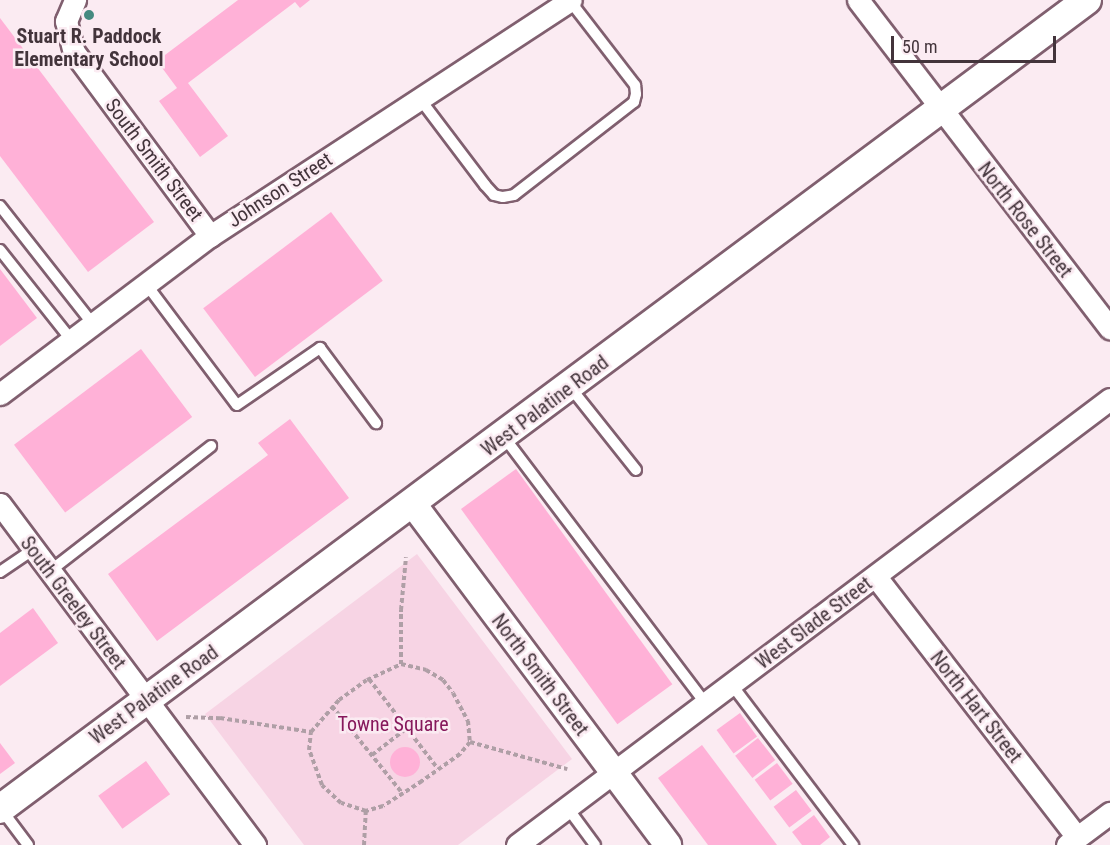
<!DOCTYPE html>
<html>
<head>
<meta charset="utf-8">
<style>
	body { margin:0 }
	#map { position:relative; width:1110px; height:845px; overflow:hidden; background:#fbebf2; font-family:"Roboto Condensed",sans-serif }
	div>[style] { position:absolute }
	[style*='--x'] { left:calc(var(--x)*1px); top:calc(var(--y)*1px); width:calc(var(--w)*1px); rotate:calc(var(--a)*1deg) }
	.green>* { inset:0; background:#f7d4e4 }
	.building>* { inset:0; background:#ffb1d7; transform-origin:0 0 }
	.round { border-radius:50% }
	.path>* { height:4px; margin-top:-2px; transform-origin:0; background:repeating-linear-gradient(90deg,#af9fa6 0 4.5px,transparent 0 7.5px) }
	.roads { filter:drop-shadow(2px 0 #805f6f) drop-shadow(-2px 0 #805f6f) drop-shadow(0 2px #805f6f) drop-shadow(0 -2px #805f6f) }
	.service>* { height:10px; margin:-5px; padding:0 5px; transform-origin:5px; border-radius:5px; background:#fff }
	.minor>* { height:21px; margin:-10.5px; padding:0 10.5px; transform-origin:10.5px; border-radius:10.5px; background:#fff }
	.tertiary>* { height:26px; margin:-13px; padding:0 13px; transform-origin:13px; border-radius:13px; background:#fff }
	.secondary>* { height:28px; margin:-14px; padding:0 14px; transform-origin:14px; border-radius:14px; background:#fff }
	.dots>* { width:16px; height:16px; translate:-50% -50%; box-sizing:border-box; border:3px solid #fbebf2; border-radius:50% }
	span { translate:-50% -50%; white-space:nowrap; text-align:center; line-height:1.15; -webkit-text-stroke:5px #fbebf2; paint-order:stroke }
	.poi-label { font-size:20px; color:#43343b; font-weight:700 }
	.street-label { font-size:20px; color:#43343b }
	.park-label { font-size:20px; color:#87195c }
	.scale { position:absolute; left:891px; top:36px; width:165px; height:27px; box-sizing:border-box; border:3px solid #43343b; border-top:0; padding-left:8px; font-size:18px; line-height:21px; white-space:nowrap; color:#43343b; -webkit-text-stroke:4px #fbebf2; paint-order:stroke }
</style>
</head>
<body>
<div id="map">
	<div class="green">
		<div style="clip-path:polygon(417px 554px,572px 759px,458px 845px,304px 845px,205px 714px)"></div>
	</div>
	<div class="building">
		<div style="clip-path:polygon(238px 0,310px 0,300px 8px,295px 2px,188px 83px,228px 136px,200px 157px,159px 101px,177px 88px,157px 61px)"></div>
		<div style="clip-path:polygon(0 18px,154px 222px,88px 272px,0 156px)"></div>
		<div style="left:331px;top:212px;width:86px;height:160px;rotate:53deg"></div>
		<div style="clip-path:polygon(0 269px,37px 318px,0 346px)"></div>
		<div style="left:141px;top:349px;width:85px;height:159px;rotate:53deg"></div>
		<div style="clip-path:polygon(290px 419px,349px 498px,157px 641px,108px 574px,268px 455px,258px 443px)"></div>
		<div style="left:516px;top:469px;width:266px;height:68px;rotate:54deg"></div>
		<div style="clip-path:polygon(33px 608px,58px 643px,0 686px,0 633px)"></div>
		<div style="left:740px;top:713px;width:29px;height:29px;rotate:54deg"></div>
		<div style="left:758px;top:738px;width:28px;height:29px;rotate:52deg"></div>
		<div style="clip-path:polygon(0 743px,15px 763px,0 774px)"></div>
		<div style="clip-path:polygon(702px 745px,777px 845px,708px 845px,658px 778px)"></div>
		<div class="round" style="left:390px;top:747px;width:30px;height:30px"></div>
		<div style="left:146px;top:761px;width:41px;height:59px;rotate:54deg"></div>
		<div style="left:777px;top:763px;width:26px;height:28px;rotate:53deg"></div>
		<div style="left:796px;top:790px;width:26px;height:28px;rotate:53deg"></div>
		<div style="clip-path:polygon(814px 815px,830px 837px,820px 845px,802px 845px,792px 832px)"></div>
	</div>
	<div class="path">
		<div style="--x:401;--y:664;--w:26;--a:13"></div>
		<div style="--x:426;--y:670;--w:20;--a:30"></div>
		<div style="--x:443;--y:680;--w:16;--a:52"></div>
		<div style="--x:453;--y:693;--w:32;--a:62"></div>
		<div style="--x:468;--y:721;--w:21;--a:85"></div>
		<div style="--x:470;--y:742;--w:16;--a:130"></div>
		<div style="--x:460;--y:754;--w:47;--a:144.6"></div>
		<div style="--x:422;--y:781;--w:46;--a:147.3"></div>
		<div style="--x:383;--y:806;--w:18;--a:164"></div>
		<div style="--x:366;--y:811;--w:26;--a:-162"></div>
		<div style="--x:341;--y:803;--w:26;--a:-137"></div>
		<div style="--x:322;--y:785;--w:37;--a:-110"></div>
		<div style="--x:309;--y:750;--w:18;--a:-84"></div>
		<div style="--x:311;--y:732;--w:43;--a:-48.8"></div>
		<div style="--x:339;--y:700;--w:34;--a:-36"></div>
		<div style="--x:367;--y:680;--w:38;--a:-25"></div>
		<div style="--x:401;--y:664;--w:54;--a:-90"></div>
		<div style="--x:401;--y:610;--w:53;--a:-84.6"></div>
		<div style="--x:369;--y:679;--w:113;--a:52.5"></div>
		<div style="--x:332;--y:706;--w:113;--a:51.1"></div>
		<div style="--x:186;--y:717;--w:34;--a:2"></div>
		<div style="--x:220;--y:718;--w:92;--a:8.7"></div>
		<div style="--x:470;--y:742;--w:101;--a:15.6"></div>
		<div style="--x:372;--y:755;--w:44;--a:-37.6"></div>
		<div style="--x:364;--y:845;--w:34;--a:-87"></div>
	</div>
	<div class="roads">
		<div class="service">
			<div style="--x:420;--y:99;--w:108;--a:52.9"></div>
			<div style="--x:485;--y:185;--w:13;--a:48"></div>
			<div style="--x:494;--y:195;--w:9;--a:13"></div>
			<div style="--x:503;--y:197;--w:11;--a:-10"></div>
			<div style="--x:514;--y:195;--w:152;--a:-37.8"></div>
			<div style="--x:634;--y:102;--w:8;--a:-76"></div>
			<div style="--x:636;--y:94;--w:9;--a:-96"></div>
			<div style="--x:635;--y:85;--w:106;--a:-127.7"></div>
			<div style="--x:0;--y:206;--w:150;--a:51.8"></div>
			<div style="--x:0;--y:250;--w:116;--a:51.6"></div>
			<div style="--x:146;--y:284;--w:151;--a:53.1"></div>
			<div style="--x:237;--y:405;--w:101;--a:-34.5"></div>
			<div style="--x:320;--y:348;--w:94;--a:53.3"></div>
			<div style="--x:570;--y:387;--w:106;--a:51.5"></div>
			<div style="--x:504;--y:437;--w:335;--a:52.9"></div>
			<div style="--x:50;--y:571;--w:204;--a:-37.8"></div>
			<div style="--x:0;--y:572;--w:41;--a:-34.1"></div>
			<div style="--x:732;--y:685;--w:201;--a:52.9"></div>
			<div style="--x:567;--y:807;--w:47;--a:53.6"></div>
			<div style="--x:1;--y:809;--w:45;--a:53.1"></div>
		</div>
		<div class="minor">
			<div style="--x:75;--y:0;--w:23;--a:113"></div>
			<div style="--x:66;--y:21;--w:32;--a:76"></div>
			<div style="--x:74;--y:52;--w:229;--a:53.5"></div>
			<div style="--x:858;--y:0;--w:414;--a:52.5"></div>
			<div style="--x:0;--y:394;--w:263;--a:-37"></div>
			<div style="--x:210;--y:236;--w:431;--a:-33.2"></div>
			<div style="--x:0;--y:504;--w:426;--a:53.2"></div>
			<div style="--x:876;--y:577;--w:329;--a:52.3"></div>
			<div style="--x:517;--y:845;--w:742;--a:-36.95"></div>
			<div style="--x:1067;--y:845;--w:54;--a:-36.7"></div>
		</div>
		<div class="tertiary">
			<div style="--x:413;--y:504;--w:426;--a:53.2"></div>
		</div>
		<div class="secondary">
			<div style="--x:0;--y:809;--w:1355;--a:-36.66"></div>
		</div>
	</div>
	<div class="dots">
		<div style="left:89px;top:15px;background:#458a80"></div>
	</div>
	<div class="poi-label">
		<span style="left:89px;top:48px">Stuart R. Paddock<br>Elementary School</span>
	</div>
	<div class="street-label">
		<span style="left:154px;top:160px;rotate:53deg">South Smith Street</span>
		<span style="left:280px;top:190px;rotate:-33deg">Johnson Street</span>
		<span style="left:1025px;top:220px;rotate:52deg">North Rose Street</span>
		<span style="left:545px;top:406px;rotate:-37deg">West Palatine Road</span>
		<span style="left:73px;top:603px;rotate:53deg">South Greeley Street</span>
		<span style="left:814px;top:623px;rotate:-37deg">West Slade Street</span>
		<span style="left:540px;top:675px;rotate:53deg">North Smith Street</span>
		<span style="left:154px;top:695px;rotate:-36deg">West Palatine Road</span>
		<span style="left:976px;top:707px;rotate:52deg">North Hart Street</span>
	</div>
	<div class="park-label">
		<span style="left:393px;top:724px">Towne Square</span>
	</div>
	<div class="scale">50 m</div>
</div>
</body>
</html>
